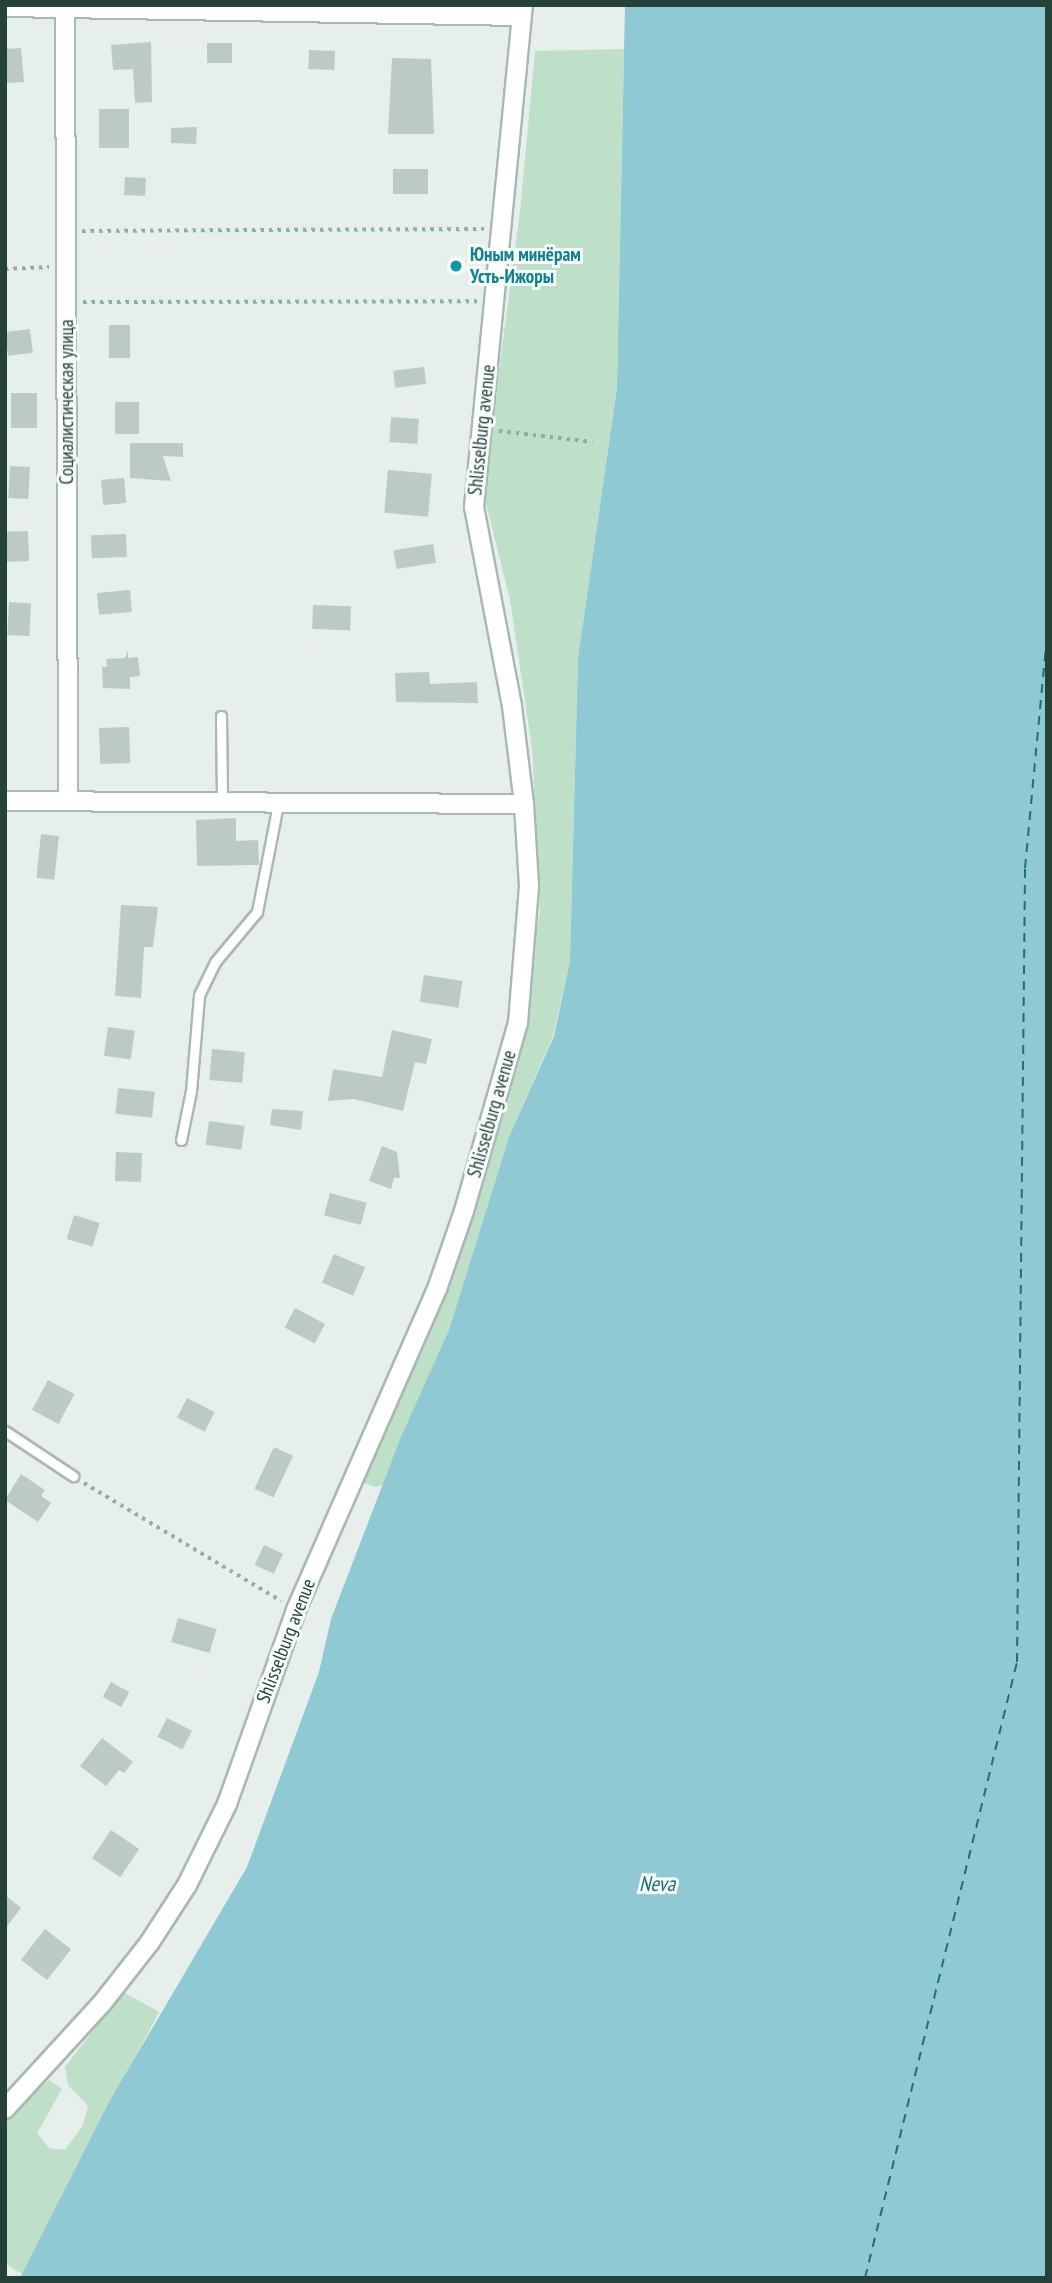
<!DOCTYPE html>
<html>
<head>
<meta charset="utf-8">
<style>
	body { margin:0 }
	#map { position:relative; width:1052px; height:2283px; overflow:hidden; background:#e6efeb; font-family:"PT Sans Narrow",sans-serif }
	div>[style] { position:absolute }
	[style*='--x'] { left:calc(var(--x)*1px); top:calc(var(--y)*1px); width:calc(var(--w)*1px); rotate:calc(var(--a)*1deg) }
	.green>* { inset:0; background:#bfe0c8 }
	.water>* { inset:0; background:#8ec9d4 }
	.ferry>* { height:2px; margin-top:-1px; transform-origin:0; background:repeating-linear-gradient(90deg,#1c6f80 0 9px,transparent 0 16px) }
	.building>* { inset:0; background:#bbcac4; transform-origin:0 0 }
	.path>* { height:3.5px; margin-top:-1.75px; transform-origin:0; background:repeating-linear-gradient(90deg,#86b3a5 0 3.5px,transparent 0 8.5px) }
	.roads { filter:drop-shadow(2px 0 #a8b8b2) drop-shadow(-2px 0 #a8b8b2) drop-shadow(0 2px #a8b8b2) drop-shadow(0 -2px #a8b8b2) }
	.lane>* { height:9px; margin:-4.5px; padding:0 4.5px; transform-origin:4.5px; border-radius:4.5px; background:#fff }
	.street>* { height:18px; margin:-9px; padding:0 9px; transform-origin:9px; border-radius:9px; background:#fff }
	.dots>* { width:19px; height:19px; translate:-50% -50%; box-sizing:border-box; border:4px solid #f7fbf9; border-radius:50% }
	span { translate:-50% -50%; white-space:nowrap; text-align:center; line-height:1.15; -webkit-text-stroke:6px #f7fbf9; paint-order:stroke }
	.culture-label { font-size:19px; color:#0d838f; font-weight:700 }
	.left { translate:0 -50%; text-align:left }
	.street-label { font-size:19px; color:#24423a }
	.water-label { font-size:21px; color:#1c6f80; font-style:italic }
	.frame { position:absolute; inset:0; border:7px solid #24423a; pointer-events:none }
</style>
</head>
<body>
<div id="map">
	<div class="green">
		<div style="clip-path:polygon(624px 49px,617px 388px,578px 658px,570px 961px,553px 1036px,509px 1137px,449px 1330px,383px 1485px,375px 1487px,364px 1483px,378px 1435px,497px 1136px,540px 911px,532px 748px,510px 600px,483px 491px,520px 212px,535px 51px)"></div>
		<div style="clip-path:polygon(123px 1992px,159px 2012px,22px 2274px,5px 2263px,5px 2121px,49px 2080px,62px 2089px,37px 2133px,49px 2148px,65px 2150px,82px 2127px,88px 2106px,68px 2085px,65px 2067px)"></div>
	</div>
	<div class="water">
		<div style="clip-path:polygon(625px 5px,1047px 5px,1047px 2278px,20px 2278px,109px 2102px,247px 1867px,319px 1672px,331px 1619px,401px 1437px,449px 1330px,509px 1137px,554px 1036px,570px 961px,578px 658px,617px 388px)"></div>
	</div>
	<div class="ferry">
		<div style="--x:865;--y:2278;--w:634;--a:-76.14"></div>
		<div style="--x:1017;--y:1662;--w:794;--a:-89.42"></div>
		<div style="--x:1025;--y:868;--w:233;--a:-84.6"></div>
	</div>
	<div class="building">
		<div style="clip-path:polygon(151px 42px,152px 102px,135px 103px,133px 69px,113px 70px,111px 45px)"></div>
		<div style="left:207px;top:43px;width:25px;height:20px"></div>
		<div style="clip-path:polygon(21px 48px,24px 82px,5px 83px,5px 49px)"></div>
		<div style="left:309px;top:50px;width:26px;height:19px;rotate:2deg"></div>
		<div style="clip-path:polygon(392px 58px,431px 59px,434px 134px,388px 134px)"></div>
		<div style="left:99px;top:109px;width:30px;height:39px"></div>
		<div style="clip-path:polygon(197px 127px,196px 144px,171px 143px,171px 128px)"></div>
		<div style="left:393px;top:169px;width:35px;height:25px"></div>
		<div style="left:125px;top:177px;width:21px;height:18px;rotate:3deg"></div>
		<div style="left:109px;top:325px;width:21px;height:33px"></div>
		<div style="left:30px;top:329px;width:24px;height:25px;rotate:83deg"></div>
		<div style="left:424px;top:367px;width:17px;height:31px;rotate:83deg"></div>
		<div style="left:11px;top:393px;width:26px;height:35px"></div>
		<div style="left:115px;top:402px;width:24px;height:32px"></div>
		<div style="left:391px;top:417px;width:28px;height:25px;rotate:4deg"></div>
		<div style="clip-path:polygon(130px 443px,183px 443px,183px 457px,163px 456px,171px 481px,130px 478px)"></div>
		<div style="left:10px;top:466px;width:20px;height:32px;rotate:3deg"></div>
		<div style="left:388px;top:470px;width:44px;height:43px;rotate:5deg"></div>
		<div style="left:124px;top:478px;width:25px;height:23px;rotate:85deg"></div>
		<div style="left:28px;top:531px;width:30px;height:23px;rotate:88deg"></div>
		<div style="left:126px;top:534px;width:23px;height:35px;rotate:88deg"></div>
		<div style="left:433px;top:544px;width:19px;height:40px;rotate:81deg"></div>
		<div style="left:130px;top:590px;width:22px;height:33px;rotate:85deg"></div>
		<div style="left:9px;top:602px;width:22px;height:33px;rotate:3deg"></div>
		<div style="left:313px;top:605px;width:38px;height:24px;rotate:2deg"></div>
		<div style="clip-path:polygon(128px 650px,128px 658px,138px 657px,140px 676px,130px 677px,130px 689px,103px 688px,102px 667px,107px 667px,106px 659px,125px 658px)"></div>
		<div style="clip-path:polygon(429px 672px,430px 684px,477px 682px,478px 703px,396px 702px,395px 673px)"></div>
		<div style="left:129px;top:727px;width:36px;height:30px;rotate:88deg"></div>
		<div style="clip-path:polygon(236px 818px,236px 841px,258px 840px,259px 865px,197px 866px,196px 820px)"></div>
		<div style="left:41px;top:834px;width:18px;height:44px;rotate:6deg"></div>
		<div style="clip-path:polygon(121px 905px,158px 907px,153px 947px,144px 947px,141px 998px,115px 996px)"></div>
		<div style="left:424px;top:975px;width:39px;height:27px;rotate:9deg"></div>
		<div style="left:108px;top:1027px;width:27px;height:29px;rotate:8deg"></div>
		<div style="clip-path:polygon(392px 1030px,432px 1039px,426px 1064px,415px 1062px,403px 1111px,354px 1099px,328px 1101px,333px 1069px,382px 1077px)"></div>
		<div style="left:212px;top:1049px;width:33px;height:31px;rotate:5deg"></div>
		<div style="left:118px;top:1088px;width:37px;height:26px;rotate:6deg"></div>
		<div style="clip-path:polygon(272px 1109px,303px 1111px,301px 1130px,270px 1125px)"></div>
		<div style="left:209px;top:1121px;width:36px;height:24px;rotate:8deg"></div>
		<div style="clip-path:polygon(382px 1146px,397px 1152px,400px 1178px,394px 1178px,391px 1189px,369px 1181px)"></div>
		<div style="left:116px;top:1152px;width:26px;height:29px;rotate:2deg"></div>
		<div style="left:330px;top:1193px;width:38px;height:23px;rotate:15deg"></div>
		<div style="left:74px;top:1215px;width:27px;height:25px;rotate:17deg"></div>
		<div style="left:334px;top:1254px;width:34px;height:31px;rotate:23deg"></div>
		<div style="left:295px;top:1308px;width:34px;height:22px;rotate:28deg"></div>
		<div style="left:48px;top:1380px;width:30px;height:34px;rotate:28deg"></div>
		<div style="left:187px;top:1398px;width:31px;height:22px;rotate:27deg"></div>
		<div style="left:274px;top:1447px;width:21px;height:46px;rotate:25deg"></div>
		<div style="clip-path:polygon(21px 1474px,45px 1490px,41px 1496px,51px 1503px,38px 1522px,5px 1500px)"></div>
		<div style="left:264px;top:1545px;width:21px;height:22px;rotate:25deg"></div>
		<div style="left:178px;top:1618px;width:40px;height:25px;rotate:16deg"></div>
		<div style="left:111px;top:1682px;width:21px;height:17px;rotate:29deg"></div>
		<div style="left:167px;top:1718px;width:28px;height:21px;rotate:27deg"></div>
		<div style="clip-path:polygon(102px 1738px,133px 1762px,124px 1773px,119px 1770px,106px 1786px,80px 1766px)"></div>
		<div style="left:111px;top:1830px;width:34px;height:34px;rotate:34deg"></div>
		<div style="clip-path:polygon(5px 1895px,21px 1908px,5px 1929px)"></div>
		<div style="left:45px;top:1929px;width:33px;height:39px;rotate:38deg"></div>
	</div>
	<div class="path">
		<div style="--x:82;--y:231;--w:402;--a:-0.3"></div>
		<div style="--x:5;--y:269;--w:44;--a:-2.6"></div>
		<div style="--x:83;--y:302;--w:394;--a:-0.1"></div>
		<div style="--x:499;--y:431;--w:94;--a:6.7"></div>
		<div style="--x:84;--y:1483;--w:230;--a:30.9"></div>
	</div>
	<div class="roads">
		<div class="lane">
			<div style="--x:221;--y:716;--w:87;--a:89.3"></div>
			<div style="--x:181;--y:1140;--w:50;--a:-78.5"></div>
			<div style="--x:191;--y:1091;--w:96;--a:-85.2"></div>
			<div style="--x:199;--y:995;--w:37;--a:-64"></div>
			<div style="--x:215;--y:962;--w:65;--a:-50"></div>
			<div style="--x:257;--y:912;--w:110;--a:-79"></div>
			<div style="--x:5;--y:1431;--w:82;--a:33.5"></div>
		</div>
		<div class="street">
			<div style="--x:65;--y:5;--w:795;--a:89.78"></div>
			<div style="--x:5;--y:7;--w:517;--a:1"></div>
			<div style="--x:5;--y:801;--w:519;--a:0.33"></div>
			<div style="--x:5;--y:2109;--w:145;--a:-47.5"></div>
			<div style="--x:103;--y:2002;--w:76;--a:-51.9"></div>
			<div style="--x:150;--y:1942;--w:68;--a:-57"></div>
			<div style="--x:187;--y:1885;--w:90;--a:-63.7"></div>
			<div style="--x:227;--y:1804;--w:206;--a:-70.4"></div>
			<div style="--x:296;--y:1610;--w:351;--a:-66.3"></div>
			<div style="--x:437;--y:1289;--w:83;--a:-70.9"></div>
			<div style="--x:464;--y:1211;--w:196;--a:-74"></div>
			<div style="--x:518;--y:1023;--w:137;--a:-85.4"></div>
			<div style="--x:529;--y:886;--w:82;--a:-93.5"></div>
			<div style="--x:524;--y:804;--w:99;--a:-97"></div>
			<div style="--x:512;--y:706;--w:203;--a:-100.8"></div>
			<div style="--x:474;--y:507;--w:504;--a:-84.43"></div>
		</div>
	</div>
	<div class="dots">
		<div style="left:456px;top:266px;background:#0f9aa8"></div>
	</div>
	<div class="culture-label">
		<span class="left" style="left:470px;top:266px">Юным минёрам<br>Усть-Ижоры</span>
	</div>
	<div class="street-label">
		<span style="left:67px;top:402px;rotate:-90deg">Социалистическая улица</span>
		<span style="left:482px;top:430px;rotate:-84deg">Shlisselburg avenue</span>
		<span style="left:492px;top:1114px;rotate:-74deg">Shlisselburg avenue</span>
		<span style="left:286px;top:1641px;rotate:-69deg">Shlisselburg avenue</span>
	</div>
	<div class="water-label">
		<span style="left:657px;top:1884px">Neva</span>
	</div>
	<div class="frame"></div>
</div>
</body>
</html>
